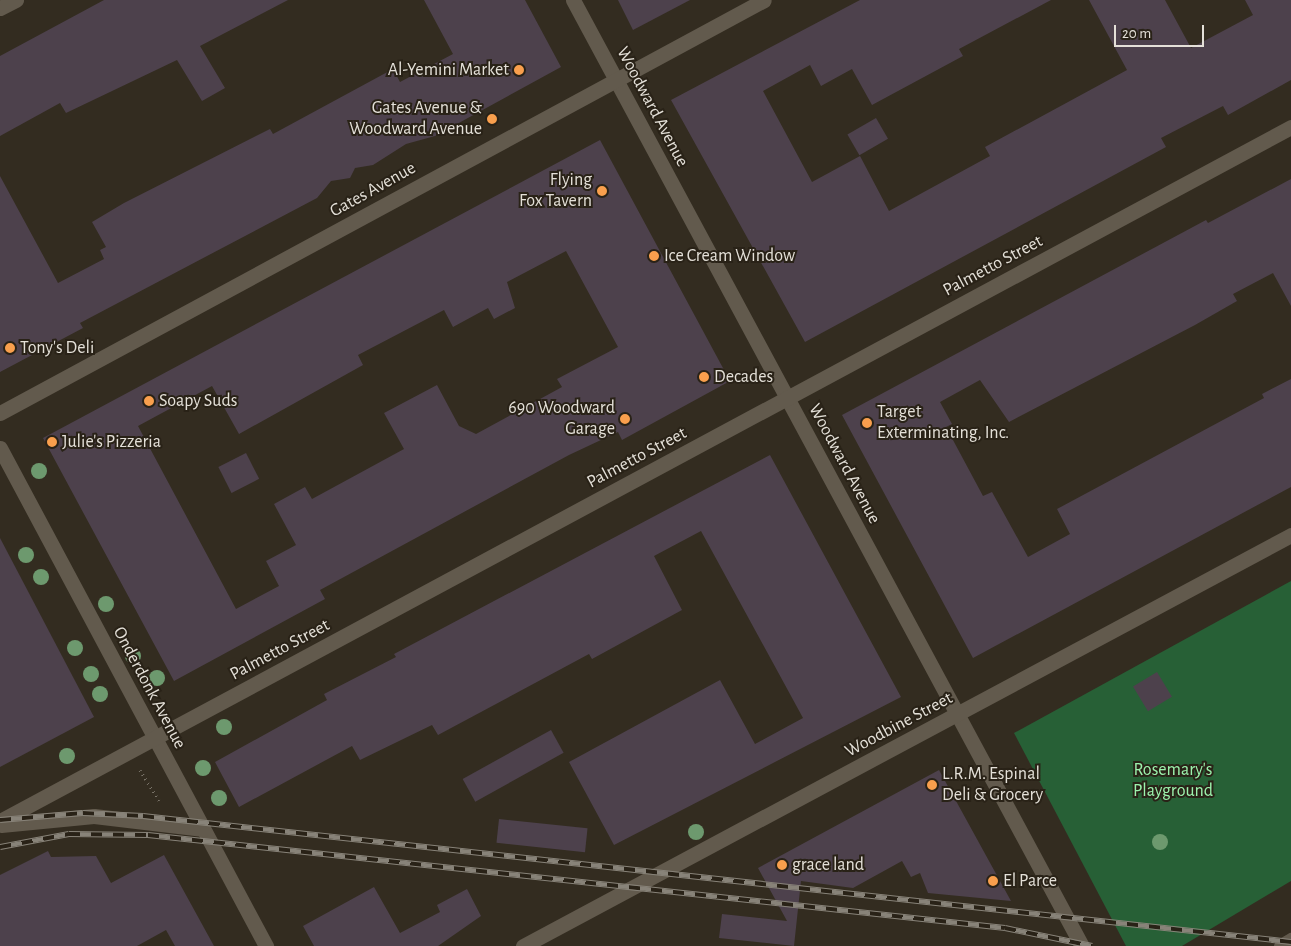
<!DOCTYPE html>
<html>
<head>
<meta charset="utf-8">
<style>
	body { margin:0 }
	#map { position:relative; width:1291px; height:946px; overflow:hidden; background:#332c20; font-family:"Alegreya Sans",sans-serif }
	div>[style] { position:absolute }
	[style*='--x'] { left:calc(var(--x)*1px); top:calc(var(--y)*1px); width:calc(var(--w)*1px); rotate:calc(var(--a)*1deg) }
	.green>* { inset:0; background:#276036 }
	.building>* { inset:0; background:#4d414c; transform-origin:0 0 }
	.path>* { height:3px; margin-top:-1.5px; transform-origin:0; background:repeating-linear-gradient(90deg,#7a7469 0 1px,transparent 0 5px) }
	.street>* { height:15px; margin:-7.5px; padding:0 7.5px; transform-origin:7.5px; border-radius:7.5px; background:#625a4d }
	.rail>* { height:5.5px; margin-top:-2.75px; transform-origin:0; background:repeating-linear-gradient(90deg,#292217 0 11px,#888379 0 22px); box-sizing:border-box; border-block:1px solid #888379 }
	.trees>* { width:16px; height:16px; margin:-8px; border-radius:50%; background:#6d996e }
	.dots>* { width:14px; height:14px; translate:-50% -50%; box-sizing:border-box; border:2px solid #292217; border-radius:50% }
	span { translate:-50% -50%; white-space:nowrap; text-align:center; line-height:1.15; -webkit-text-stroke:4px #292217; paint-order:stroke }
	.poi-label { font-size:18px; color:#e4e0d8 }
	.right { translate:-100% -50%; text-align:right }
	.left { translate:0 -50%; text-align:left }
	.street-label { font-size:18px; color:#e4e0d8 }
	.park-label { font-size:18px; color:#9cf3ad }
	.scale { position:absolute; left:1114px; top:25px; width:90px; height:22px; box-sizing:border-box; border:2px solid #e4e0d8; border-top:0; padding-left:6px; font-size:15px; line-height:18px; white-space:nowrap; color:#e4e0d8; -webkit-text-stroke:4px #292217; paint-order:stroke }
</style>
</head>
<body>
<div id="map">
	<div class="green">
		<div style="clip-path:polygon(1291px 581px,1291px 881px,1182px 946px,1126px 946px,1014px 733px)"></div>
	</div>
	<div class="building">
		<div style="clip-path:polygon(104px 0,288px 0,200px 46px,225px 88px,202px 101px,177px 60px,66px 113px,60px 103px,0 136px,0 56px)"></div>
		<div style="clip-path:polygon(424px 0,525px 0,561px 67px,435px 136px,406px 144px,373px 165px,355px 168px,350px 178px,331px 181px,317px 198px,80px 323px,83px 328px,0 372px,0 176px,58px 283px,104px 259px,100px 250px,106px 247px,92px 222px,124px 203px,270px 129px,273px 134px,393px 69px,400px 82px,453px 54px)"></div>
		<div style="clip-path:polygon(618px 0,690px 0,633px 30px)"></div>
		<div style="clip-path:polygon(860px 0,1051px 0,959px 49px,963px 56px,872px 105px,852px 69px,821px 86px,810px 65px,763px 91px,812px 182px,860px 156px,889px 211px,990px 156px,985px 147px,1127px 70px,1089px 0,1165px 0,1191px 48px,1253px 15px,1245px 0,1291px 0,1291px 80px,1228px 115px,1223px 106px,1161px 138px,1166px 147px,805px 342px,671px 100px)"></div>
		<div style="left:876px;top:118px;width:24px;height:33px;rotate:60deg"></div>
		<div style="clip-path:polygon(evenodd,600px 140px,730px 381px,622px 440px,618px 432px,569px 455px,320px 590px,325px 599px,174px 681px,43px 438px,600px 140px,566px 251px,618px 347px,557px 379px,562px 387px,476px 434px,459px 426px,437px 385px,384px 413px,404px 449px,312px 499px,305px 487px,274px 504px,296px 545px,266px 561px,279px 586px,236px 609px,138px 426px,212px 386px,239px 434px,363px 365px,358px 355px,444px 310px,453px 327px,488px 308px,494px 319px,515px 308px,507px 282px,566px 251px)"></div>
		<div style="clip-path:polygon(1291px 179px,1291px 306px,1273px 273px,1233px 294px,1237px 301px,1195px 325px,1009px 422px,980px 380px,940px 402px,952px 424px,946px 427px,983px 496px,992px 492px,1028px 557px,1070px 534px,1057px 509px,1264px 398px,1262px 394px,1291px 379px,1291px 487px,973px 658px,842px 415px,1206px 220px,1208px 223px)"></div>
		<div style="left:246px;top:453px;width:29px;height:31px;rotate:63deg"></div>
		<div style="clip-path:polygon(770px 455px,901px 697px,614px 845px,569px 762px,720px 680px,755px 744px,803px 718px,701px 531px,654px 556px,682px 610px,592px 659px,589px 654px,438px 735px,432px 725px,360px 760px,352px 746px,239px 807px,215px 762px,327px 700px,324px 694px,396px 657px,394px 654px)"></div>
		<div style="clip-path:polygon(0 538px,94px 717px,0 767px)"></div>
		<div style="left:1157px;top:672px;width:29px;height:28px;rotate:59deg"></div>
		<div style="left:551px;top:730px;width:26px;height:101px;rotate:61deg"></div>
		<div style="clip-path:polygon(939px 770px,1011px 901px,928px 893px,920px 873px,911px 877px,902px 861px,853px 888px,801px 881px,794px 946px,719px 938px,722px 914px,787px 921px,758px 868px)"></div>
		<div style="left:499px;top:819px;width:89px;height:24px;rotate:6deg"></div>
		<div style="clip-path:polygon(48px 851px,51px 857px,96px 856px,111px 883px,164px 855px,214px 946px,175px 946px,166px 930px,137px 946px,0 946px,0 875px)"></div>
		<div style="clip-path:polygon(374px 887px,400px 933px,440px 912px,437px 905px,467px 889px,481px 916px,438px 946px,314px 946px,303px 926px)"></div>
	</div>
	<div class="path">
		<div style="--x:140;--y:770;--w:36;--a:58"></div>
	</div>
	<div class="street">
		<div style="--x:573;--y:0;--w:1074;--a:61.72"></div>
		<div style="--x:0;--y:8;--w:18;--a:-27"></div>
		<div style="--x:0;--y:413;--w:868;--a:-28.39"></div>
		<div style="--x:0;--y:448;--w:565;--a:61.89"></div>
		<div style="--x:0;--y:821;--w:1466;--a:-28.26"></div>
		<div style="--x:1;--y:825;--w:93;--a:-5.5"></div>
		<div style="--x:94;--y:816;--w:110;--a:6.8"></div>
		<div style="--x:523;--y:946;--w:871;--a:-28.15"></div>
		<div style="--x:1281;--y:946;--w:12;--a:-31"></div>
	</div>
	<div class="rail">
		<div style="--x:0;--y:820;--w:83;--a:-4.8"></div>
		<div style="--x:83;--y:813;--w:60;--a:2.9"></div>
		<div style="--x:143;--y:816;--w:1155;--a:6.26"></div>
		<div style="--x:0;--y:847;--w:70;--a:-10.7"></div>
		<div style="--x:69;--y:834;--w:79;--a:0.7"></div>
		<div style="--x:148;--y:835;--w:862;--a:6.19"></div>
		<div style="--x:1005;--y:928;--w:89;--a:11.7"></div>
	</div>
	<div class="trees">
		<div style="left:39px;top:471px"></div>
		<div style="left:26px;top:555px"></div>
		<div style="left:41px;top:577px"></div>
		<div style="left:106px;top:604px"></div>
		<div style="left:75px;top:648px"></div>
		<div style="left:133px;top:656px"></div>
		<div style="left:91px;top:674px"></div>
		<div style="left:157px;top:678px"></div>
		<div style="left:100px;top:694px"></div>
		<div style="left:224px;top:727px"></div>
		<div style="left:67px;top:756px"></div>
		<div style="left:203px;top:768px"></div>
		<div style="left:219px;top:798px"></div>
		<div style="left:696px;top:832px"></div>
		<div style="left:1160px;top:842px"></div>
	</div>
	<div class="dots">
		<div style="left:519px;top:70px;background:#f99f4d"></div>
		<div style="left:492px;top:119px;background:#f99f4d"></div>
		<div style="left:602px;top:191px;background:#f99f4d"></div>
		<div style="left:654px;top:256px;background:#f99f4d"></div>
		<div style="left:10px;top:348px;background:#f99f4d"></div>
		<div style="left:704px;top:377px;background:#f99f4d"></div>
		<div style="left:149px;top:401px;background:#f99f4d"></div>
		<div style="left:625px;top:419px;background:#f99f4d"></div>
		<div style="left:867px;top:423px;background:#f99f4d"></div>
		<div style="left:52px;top:442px;background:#f99f4d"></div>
		<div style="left:932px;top:785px;background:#f99f4d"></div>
		<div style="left:782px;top:865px;background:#f99f4d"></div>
		<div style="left:993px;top:881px;background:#f99f4d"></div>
	</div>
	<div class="poi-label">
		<span class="right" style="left:509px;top:70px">Al-Yemini Market</span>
		<span class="right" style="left:482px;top:119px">Gates Avenue &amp;<br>Woodward Avenue</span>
		<span class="right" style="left:592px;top:191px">Flying<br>Fox Tavern</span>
		<span class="left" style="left:664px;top:256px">Ice Cream Window</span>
		<span class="left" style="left:20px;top:348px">Tony's Deli</span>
		<span class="left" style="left:714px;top:377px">Decades</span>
		<span class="left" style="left:159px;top:401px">Soapy Suds</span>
		<span class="right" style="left:615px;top:419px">690 Woodward<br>Garage</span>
		<span class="left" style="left:877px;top:423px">Target<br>Exterminating, Inc.</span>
		<span class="left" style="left:62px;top:442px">Julie's Pizzeria</span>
		<span class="left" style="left:942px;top:785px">L.R.M. Espinal<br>Deli &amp; Grocery</span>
		<span class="left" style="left:792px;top:865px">grace land</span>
		<span class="left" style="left:1003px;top:881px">El Parce</span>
	</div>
	<div class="street-label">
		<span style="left:652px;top:107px;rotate:62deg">Woodward Avenue</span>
		<span style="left:373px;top:190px;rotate:-29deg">Gates Avenue</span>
		<span style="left:993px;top:266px;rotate:-28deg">Palmetto Street</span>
		<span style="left:637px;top:458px;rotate:-28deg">Palmetto Street</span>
		<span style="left:844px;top:464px;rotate:62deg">Woodward Avenue</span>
		<span style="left:280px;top:650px;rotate:-28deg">Palmetto Street</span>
		<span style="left:149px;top:688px;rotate:62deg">Onderdonk Avenue</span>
		<span style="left:899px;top:725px;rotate:-28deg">Woodbine Street</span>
	</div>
	<div class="park-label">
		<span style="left:1173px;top:781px">Rosemary's<br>Playground</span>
	</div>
	<div class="scale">20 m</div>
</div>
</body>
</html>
